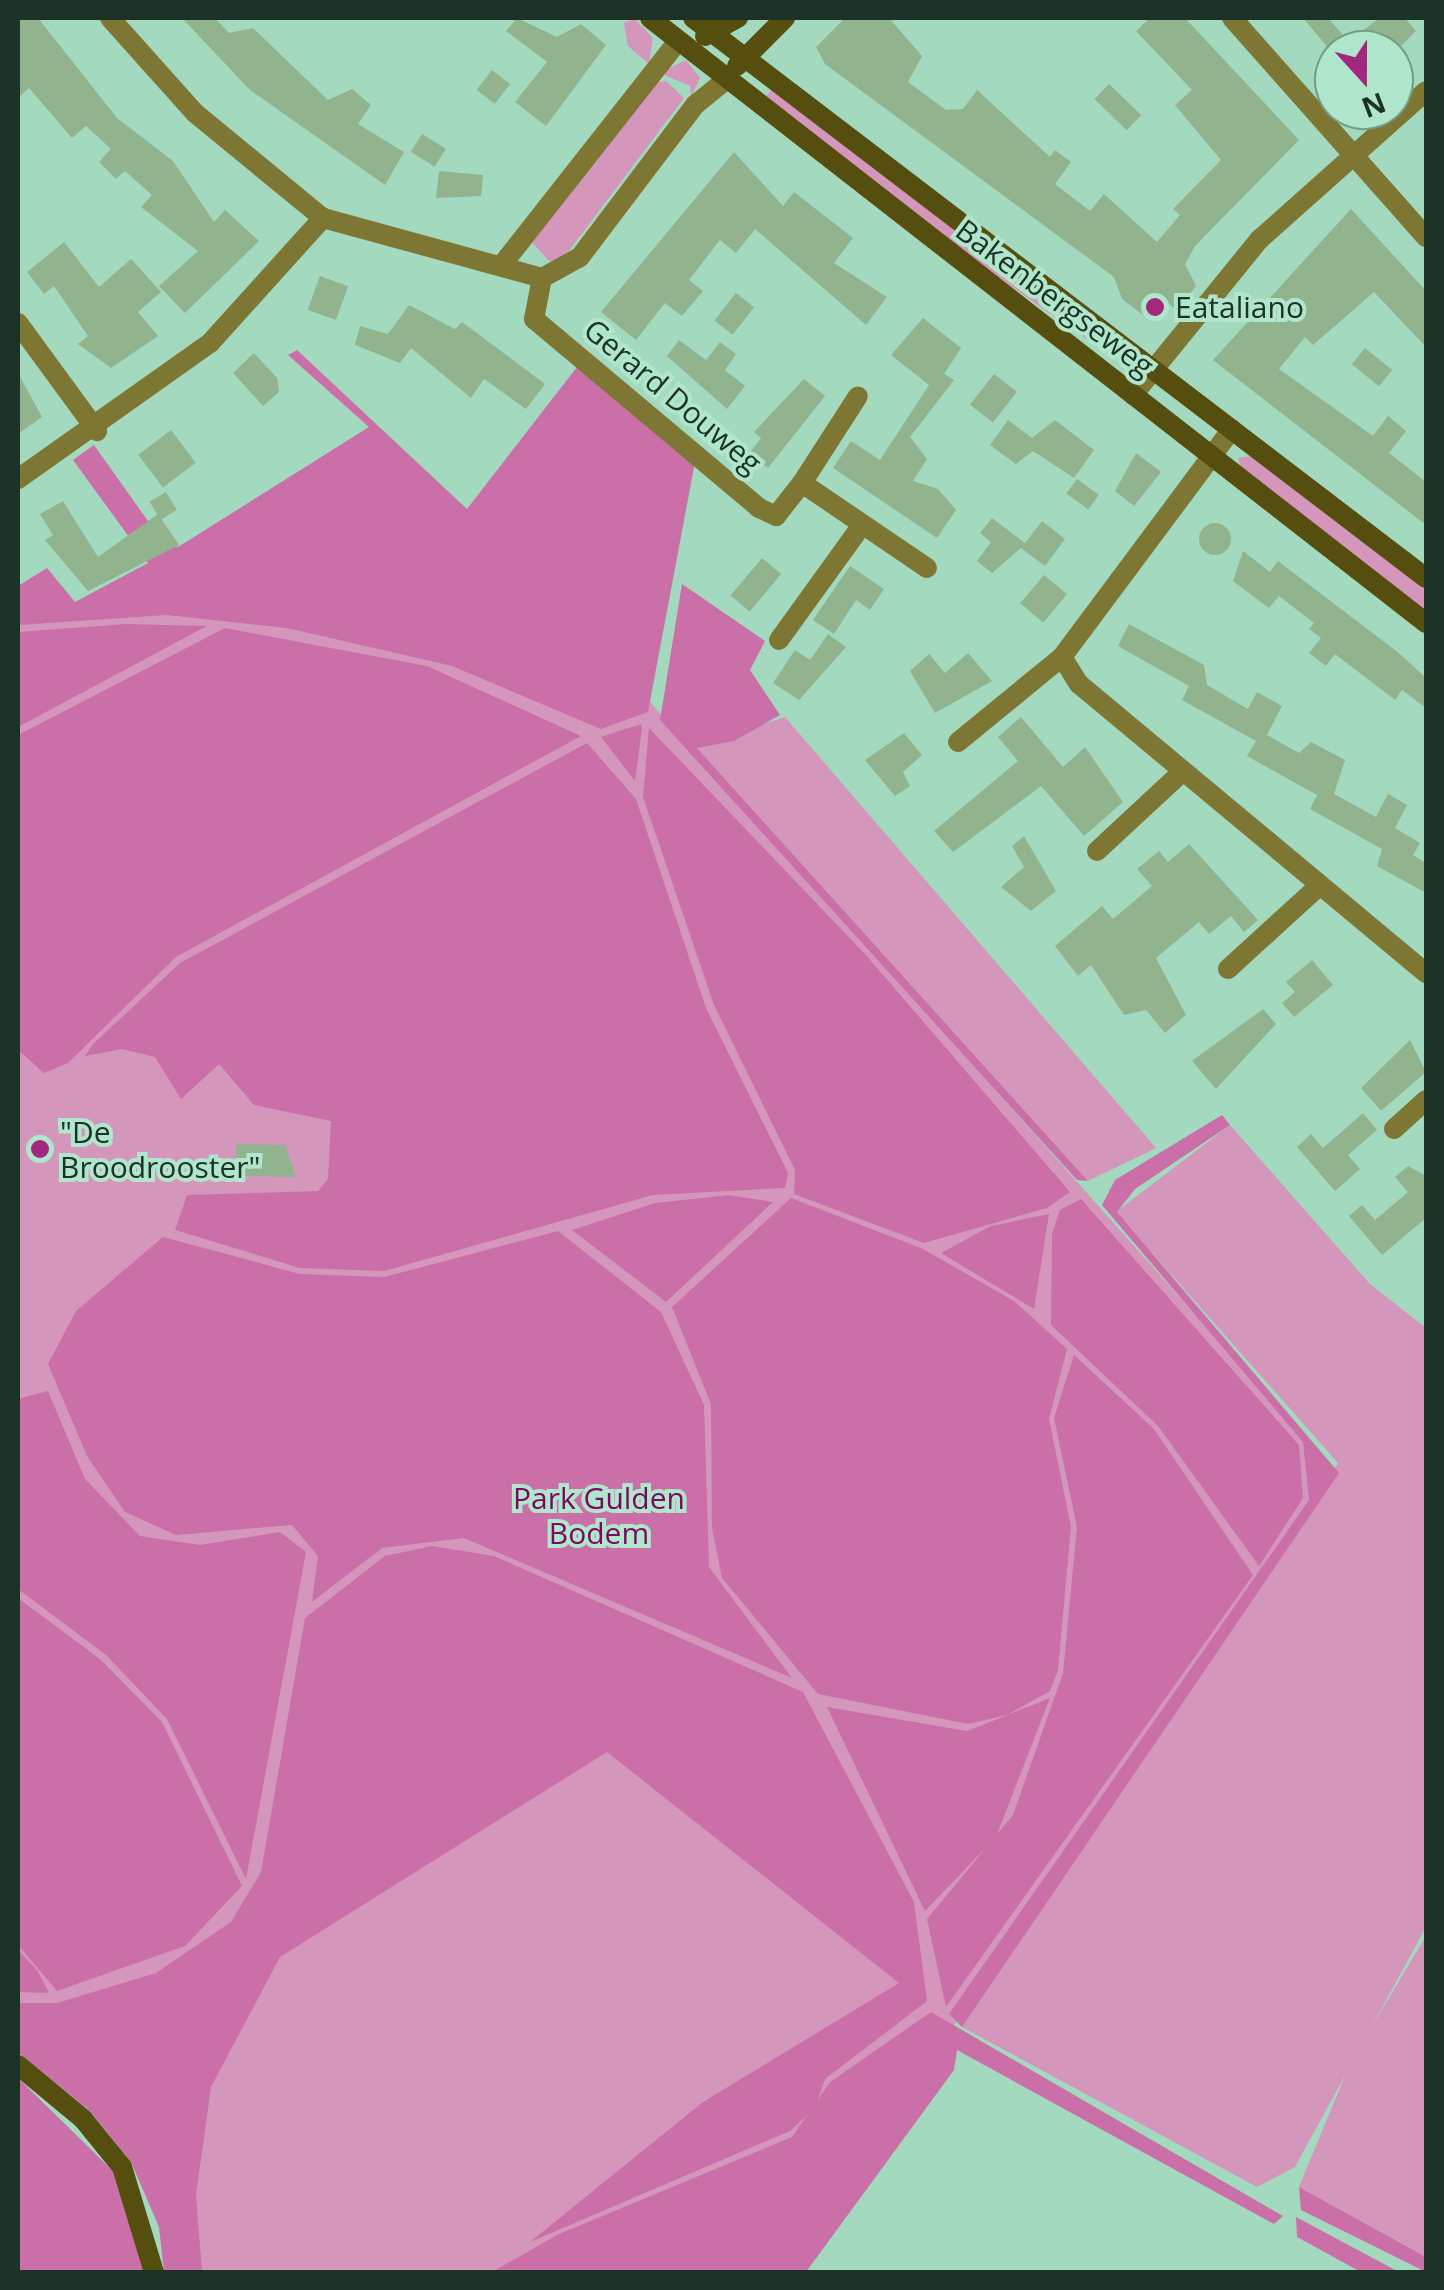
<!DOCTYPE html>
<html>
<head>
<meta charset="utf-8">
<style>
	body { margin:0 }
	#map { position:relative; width:1444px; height:2290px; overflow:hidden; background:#a3d9be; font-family:"Open Sans",sans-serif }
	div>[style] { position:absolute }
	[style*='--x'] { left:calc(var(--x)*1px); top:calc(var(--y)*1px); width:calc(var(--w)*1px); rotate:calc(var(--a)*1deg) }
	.green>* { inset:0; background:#d596bc }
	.forest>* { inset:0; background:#cb6fa9 }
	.building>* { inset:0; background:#91b48e; transform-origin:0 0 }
	.round { border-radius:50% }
	.street>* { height:20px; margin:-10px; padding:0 10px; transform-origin:10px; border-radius:10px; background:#7e7734 }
	.secondary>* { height:20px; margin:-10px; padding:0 10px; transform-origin:10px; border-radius:10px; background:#554e0f }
	.dots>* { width:28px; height:28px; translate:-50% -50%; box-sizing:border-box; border:5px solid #b0e6cb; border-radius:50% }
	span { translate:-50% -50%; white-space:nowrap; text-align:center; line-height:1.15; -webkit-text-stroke:8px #b0e6cb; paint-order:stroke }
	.street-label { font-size:30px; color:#1c3227 }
	.poi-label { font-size:30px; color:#1c3227 }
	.left { translate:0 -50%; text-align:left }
	.park-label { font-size:30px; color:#7e085f }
	.frame { position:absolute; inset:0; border:20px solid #1c3227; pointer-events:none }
	.north { position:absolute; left:1314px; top:30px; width:100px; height:100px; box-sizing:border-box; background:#b0e6cb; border:2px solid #759e89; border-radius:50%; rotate:159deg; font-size:28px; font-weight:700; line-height:40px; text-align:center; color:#1c3227 }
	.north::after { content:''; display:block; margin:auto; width:35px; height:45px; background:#a2277d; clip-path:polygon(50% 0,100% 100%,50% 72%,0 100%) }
</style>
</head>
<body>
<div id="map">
	<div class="green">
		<div style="clip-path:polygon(634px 18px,653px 38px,649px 64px,628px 46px,624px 23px)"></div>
		<div style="clip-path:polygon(686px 60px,700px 78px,691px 97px,690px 86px,660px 73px)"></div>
		<div style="clip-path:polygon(666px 81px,684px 98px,560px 263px,549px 261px,531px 241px,652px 83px)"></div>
		<div style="clip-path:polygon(772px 89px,1116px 352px,1115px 359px,898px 207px,763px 100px)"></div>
		<div style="clip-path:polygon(1257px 455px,1426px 586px,1426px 612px,1242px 473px,1238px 458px)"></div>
		<div style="clip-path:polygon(236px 529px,650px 702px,1329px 1465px,1263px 1579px,783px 2272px,170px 2272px,142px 2154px,18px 2040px,18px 612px,58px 611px)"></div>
		<div style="clip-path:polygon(785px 717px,1156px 1148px,1088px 1181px,696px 747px)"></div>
		<div style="clip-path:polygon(1230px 1125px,1370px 1284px,1426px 1328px,1426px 1927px,1295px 2167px,1257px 2187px,962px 2027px,1338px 1463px,1116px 1212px)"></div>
		<div style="clip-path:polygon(1426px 1936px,1426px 2257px,1299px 2187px,1351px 2061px)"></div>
	</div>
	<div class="forest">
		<div style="clip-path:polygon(297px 350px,467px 509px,577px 367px,695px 462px,648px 712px,601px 729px,452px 666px,287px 628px,167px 615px,18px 625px,18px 586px,47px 568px,75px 602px,148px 563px,73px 460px,94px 445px,165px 545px,178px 547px,369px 427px,288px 355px)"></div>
		<div style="clip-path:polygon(682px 584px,765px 641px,750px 670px,780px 715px,734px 741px,697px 748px,1088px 1181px,1077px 1180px,660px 720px)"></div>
		<div style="clip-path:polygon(126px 624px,207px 626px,18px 727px,18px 632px)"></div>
		<div style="clip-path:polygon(225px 628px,427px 666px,581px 736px,176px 957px,68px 1063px,44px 1073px,18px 1050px,18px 735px)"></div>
		<div style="clip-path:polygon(641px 724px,642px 729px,635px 781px,601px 737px)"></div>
		<div style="clip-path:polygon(649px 728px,865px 954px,1070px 1192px,1047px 1208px,924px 1243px,794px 1194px,795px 1170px,714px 1005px,643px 797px)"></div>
		<div style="clip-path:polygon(587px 743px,636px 799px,706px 1008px,788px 1173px,785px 1188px,653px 1195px,384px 1271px,300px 1268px,175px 1230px,187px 1195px,318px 1191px,328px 1179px,331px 1121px,254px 1105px,219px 1064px,181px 1099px,155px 1057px,122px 1049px,85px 1056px,93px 1044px,180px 963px)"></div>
		<div style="clip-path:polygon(1222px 1115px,1230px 1125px,1135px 1189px,1117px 1212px,1339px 1473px,962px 2027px,949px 2014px,1309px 1500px,1303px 1442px,1102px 1205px,1115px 1180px)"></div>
		<div style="clip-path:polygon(729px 1195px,773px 1202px,666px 1302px,572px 1230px,655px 1203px)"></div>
		<div style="clip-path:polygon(791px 1198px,921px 1248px,1014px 1301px,1067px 1349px,1049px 1419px,1071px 1527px,1058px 1670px,1050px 1691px,1007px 1715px,968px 1724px,818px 1694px,722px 1578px,712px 1528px,711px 1404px,672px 1307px)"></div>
		<div style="clip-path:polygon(1081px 1199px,1299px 1445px,1303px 1498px,1259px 1566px,1158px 1426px,1051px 1325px,1052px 1234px,1060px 1210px)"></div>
		<div style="clip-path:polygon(1049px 1214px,1034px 1309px,941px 1253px,991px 1226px)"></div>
		<div style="clip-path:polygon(558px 1231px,661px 1312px,704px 1405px,709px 1567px,792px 1678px,464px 1538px,382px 1548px,312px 1602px,318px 1556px,292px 1525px,176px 1535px,125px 1512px,87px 1456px,48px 1364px,76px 1311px,163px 1237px,300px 1274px,384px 1277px)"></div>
		<div style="clip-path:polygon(1074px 1355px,1154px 1429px,1253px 1575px,946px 2007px,927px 1919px,1013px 1815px,1063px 1673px,1077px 1527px,1054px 1418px)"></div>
		<div style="clip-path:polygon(48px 1391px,85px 1479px,140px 1536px,200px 1545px,280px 1532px,306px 1552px,246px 1879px,167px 1719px,106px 1655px,18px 1589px,18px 1399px)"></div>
		<div style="clip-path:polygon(432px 1546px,494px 1556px,803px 1692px,914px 1902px,927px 2001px,825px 2079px,815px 2108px,790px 2131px,530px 2242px,703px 2102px,899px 1983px,607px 1752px,280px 1957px,211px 2087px,196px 2195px,202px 2272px,164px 2272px,159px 2227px,131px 2162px,90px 2111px,18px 2052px,18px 2003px,57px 2003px,156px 1973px,231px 1922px,261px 1872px,305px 1618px,385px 1556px)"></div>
		<div style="clip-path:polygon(18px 1598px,100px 1659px,162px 1722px,242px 1886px,185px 1946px,57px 1991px,18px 1945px)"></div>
		<div style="clip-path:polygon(1050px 1698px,996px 1837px,925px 1911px,827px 1707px,967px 1731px)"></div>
		<div style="clip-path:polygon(18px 1950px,37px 1970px,49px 1993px,18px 1992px)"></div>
		<div style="clip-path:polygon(931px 2012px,1283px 2216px,1274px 2224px,957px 2050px,954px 2070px,806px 2272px,492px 2272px,557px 2235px,792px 2137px,830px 2082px)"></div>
		<div style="clip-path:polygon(18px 2078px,114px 2172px,145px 2272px,18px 2272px)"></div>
		<div style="clip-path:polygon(1299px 2187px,1426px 2257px,1426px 2272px,1301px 2210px)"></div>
		<div style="clip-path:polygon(1296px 2217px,1399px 2272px,1361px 2272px,1297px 2237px)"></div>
	</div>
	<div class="building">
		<div style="clip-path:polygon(18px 18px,38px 18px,117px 118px,173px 161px,214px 222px,225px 210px,259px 241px,185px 313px,159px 286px,198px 251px,141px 207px,152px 195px,125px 171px,116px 179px,99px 162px,111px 149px,86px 126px,72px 138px,29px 88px,18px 98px)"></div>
		<div style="clip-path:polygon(182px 18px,215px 18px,229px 33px,253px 28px,328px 100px,352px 89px,371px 105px,358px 124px,404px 152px,385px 185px,250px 90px)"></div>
		<div style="clip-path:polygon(517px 18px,557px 37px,581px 24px,606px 45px,546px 126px,515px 102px,547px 62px,506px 31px)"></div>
		<div style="clip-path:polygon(845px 18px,889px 18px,922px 56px,908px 82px,946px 110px,963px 109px,977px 90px,1050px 157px,1055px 150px,1071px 162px,1055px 184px,1090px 211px,1104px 194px,1157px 242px,1180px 215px,1173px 209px,1221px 160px,1175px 105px,1192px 90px,1136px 31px,1150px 18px,1185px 18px,1299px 140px,1195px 246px,1185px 264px,1196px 286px,1176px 310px,1167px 302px,1151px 321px,1122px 299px,1114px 277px,825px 64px,816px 47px)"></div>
		<div style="clip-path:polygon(1303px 18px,1328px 18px,1349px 42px,1379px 18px,1405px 18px,1416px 31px,1397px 50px,1330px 50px)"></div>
		<div style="left:492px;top:70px;width:23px;height:25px;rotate:38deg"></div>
		<div style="left:1109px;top:84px;width:45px;height:21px;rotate:44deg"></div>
		<div style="left:422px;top:134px;width:28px;height:21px;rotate:32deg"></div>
		<div style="clip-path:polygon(734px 152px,783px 206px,794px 192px,853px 238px,834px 263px,887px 297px,866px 325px,755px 229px,736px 253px,720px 240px,689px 280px,703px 291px,682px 316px,665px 303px,636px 340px,601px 312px)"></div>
		<div style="clip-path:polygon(439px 171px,483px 175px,481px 196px,436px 198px)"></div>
		<div style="clip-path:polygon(1351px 209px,1426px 291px,1426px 347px,1374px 292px,1313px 345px,1305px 337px,1279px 369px,1373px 436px,1388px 416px,1406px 431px,1389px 453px,1426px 482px,1426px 525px,1213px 360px)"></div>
		<div style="clip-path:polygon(64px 242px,99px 287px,131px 259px,161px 292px,138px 312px,158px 336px,111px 368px,78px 344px,88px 336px,54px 286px,44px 294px,27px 272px)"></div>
		<div style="left:320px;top:276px;width:30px;height:36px;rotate:20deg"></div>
		<div style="left:736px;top:293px;width:23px;height:35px;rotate:38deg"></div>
		<div style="clip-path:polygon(409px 305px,455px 329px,462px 322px,545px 384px,526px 409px,484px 379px,471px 398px,411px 348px,400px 363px,355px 345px,360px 326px,388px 334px)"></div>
		<div style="clip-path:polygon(923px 318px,961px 348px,944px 374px,954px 380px,910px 437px,927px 459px,913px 481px,938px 489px,956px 510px,937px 538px,833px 468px,851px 441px,880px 460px,929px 385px,891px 355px)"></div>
		<div style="clip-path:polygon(679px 340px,706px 360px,720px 342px,736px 354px,725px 370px,745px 386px,727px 409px,667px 356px)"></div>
		<div style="left:1365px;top:348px;width:35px;height:21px;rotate:39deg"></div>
		<div style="clip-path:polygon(254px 353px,277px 378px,279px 392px,263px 406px,233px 373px)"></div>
		<div style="clip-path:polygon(18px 373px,42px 417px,18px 434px)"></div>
		<div style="left:994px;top:374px;width:29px;height:39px;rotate:38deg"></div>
		<div style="clip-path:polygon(804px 379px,825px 396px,768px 468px,749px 454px,761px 438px,754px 432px)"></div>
		<div style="clip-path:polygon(1008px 420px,1032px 438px,1055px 420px,1094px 450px,1074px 478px,1033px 451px,1016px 464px,990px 445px)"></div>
		<div style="left:171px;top:430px;width:41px;height:41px;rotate:53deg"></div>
		<div style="clip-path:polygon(1136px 453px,1161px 472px,1134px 506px,1115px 491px)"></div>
		<div style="left:1077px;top:479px;width:27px;height:18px;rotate:36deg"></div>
		<div style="left:166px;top:492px;width:21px;height:19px;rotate:59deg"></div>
		<div style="clip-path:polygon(63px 501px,98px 557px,158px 514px,179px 545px,88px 591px,45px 540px,53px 535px,40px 514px)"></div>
		<div style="clip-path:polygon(992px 518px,1025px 543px,1042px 521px,1065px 539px,1045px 566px,1021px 548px,992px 573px,977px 561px,991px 542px,980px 533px)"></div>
		<div class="round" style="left:1199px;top:523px;width:32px;height:32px"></div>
		<div style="clip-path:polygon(1243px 551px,1270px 572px,1278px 561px,1400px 654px,1426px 678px,1426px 708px,1402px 690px,1395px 700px,1335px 654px,1326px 666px,1309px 653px,1321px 638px,1309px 629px,1314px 623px,1279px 596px,1269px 608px,1233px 581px)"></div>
		<div style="left:762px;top:558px;width:25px;height:49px;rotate:40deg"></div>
		<div style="clip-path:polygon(850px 566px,884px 589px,870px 610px,856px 600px,834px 634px,813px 620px)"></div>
		<div style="left:1044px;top:575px;width:30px;height:37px;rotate:40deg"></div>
		<div style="clip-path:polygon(1129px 624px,1204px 665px,1207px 685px,1248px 709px,1257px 692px,1282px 706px,1267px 735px,1299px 753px,1311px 742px,1345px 760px,1334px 794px,1376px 817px,1388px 794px,1407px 805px,1395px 828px,1420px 843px,1413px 855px,1426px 863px,1426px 893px,1377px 866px,1382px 849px,1310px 809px,1317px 795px,1247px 756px,1256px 741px,1182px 700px,1189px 686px,1118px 646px)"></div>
		<div style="clip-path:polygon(828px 634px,846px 647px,799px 700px,773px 683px,795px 650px,810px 660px)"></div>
		<div style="clip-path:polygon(968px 653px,992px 681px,935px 713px,910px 671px,929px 654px,945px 673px)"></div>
		<div style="clip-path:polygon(1021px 717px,1063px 767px,1085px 747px,1123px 802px,1084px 836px,1041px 786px,953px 852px,934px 831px,1018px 761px,998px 737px)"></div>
		<div style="clip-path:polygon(904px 733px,922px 755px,903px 772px,910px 786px,895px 796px,865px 760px)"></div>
		<div style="clip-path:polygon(1024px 836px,1056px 891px,1031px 911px,1001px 887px,1024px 867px,1012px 846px)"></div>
		<div style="clip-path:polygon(1189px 844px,1258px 920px,1244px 932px,1231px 916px,1209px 934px,1199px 922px,1156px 958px,1186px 1015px,1165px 1033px,1146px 1010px,1124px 1015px,1091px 965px,1078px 976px,1055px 946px,1102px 906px,1113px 919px,1152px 886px,1137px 869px,1159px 851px,1168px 862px)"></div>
		<div style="clip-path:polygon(1312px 960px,1333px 985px,1294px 1017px,1282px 1003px,1295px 992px,1286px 982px)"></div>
		<div style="clip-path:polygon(1263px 1009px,1276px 1024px,1216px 1089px,1192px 1061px)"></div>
		<div style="clip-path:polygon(1410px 1040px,1426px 1072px,1381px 1111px,1361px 1088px)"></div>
		<div style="clip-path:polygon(1363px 1113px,1377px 1130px,1348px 1155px,1360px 1169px,1335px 1191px,1297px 1147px,1311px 1134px,1323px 1148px)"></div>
		<div style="clip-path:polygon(236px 1144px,285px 1145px,296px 1177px,235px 1176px)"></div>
		<div style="clip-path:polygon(1408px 1166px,1426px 1176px,1426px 1218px,1382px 1255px,1349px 1216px,1362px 1205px,1375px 1220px,1408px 1192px,1395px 1177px)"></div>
	</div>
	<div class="street">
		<div style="--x:110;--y:18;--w:127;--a:48.2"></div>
		<div style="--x:195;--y:113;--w:166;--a:39.4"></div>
		<div style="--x:323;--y:218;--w:227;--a:15.3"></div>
		<div style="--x:542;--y:278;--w:43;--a:-28.9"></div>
		<div style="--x:580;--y:257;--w:191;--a:-52.9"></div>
		<div style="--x:695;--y:105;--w:38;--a:-39"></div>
		<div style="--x:1232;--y:18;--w:293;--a:48.5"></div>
		<div style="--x:501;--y:266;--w:286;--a:-51.8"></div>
		<div style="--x:542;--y:278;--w:42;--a:101"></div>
		<div style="--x:534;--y:319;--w:294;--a:40"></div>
		<div style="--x:759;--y:508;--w:19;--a:25"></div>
		<div style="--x:776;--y:516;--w:42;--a:-51.8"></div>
		<div style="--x:802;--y:483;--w:151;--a:34.2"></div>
		<div style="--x:18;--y:323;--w:134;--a:53.8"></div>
		<div style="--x:1133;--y:395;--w:201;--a:-50.9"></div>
		<div style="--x:1260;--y:239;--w:222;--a:-41.7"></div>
		<div style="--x:18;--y:479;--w:235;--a:-35.3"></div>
		<div style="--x:210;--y:343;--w:169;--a:-47.9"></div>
		<div style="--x:802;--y:483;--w:103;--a:-57.2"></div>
		<div style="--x:779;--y:640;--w:142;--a:-54.2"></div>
		<div style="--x:1062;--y:657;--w:32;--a:58"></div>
		<div style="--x:1079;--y:684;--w:452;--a:39.8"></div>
		<div style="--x:958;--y:742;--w:134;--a:-39.3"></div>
		<div style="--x:1062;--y:657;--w:284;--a:-53.3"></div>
		<div style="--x:1097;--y:851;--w:117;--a:-42.9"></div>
		<div style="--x:1228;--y:969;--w:123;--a:-42.4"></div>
		<div style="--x:1394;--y:1129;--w:43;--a:-42.2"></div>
	</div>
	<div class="secondary">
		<div style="--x:650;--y:18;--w:984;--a:37.94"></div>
		<div style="--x:693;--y:18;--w:922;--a:37.38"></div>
		<div style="--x:705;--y:36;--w:38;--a:-29"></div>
		<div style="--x:737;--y:66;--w:68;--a:-45"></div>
		<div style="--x:18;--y:2065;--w:85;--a:39.7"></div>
		<div style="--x:83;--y:2119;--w:62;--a:50.9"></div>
		<div style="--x:122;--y:2167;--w:110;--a:73.1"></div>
	</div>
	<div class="dots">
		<div style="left:1155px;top:307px;background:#a2277d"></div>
		<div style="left:40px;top:1149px;background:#a2277d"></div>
	</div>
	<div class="street-label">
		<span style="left:1055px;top:298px;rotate:37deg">Bakenbergseweg</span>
		<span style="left:673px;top:396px;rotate:40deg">Gerard Douweg</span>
	</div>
	<div class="poi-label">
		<span class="left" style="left:1175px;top:307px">Eataliano</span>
		<span class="left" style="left:60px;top:1149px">"De<br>Broodrooster"</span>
	</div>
	<div class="park-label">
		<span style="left:599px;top:1515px">Park Gulden<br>Bodem</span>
	</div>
	<div class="frame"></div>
	<div class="north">N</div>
</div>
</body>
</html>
